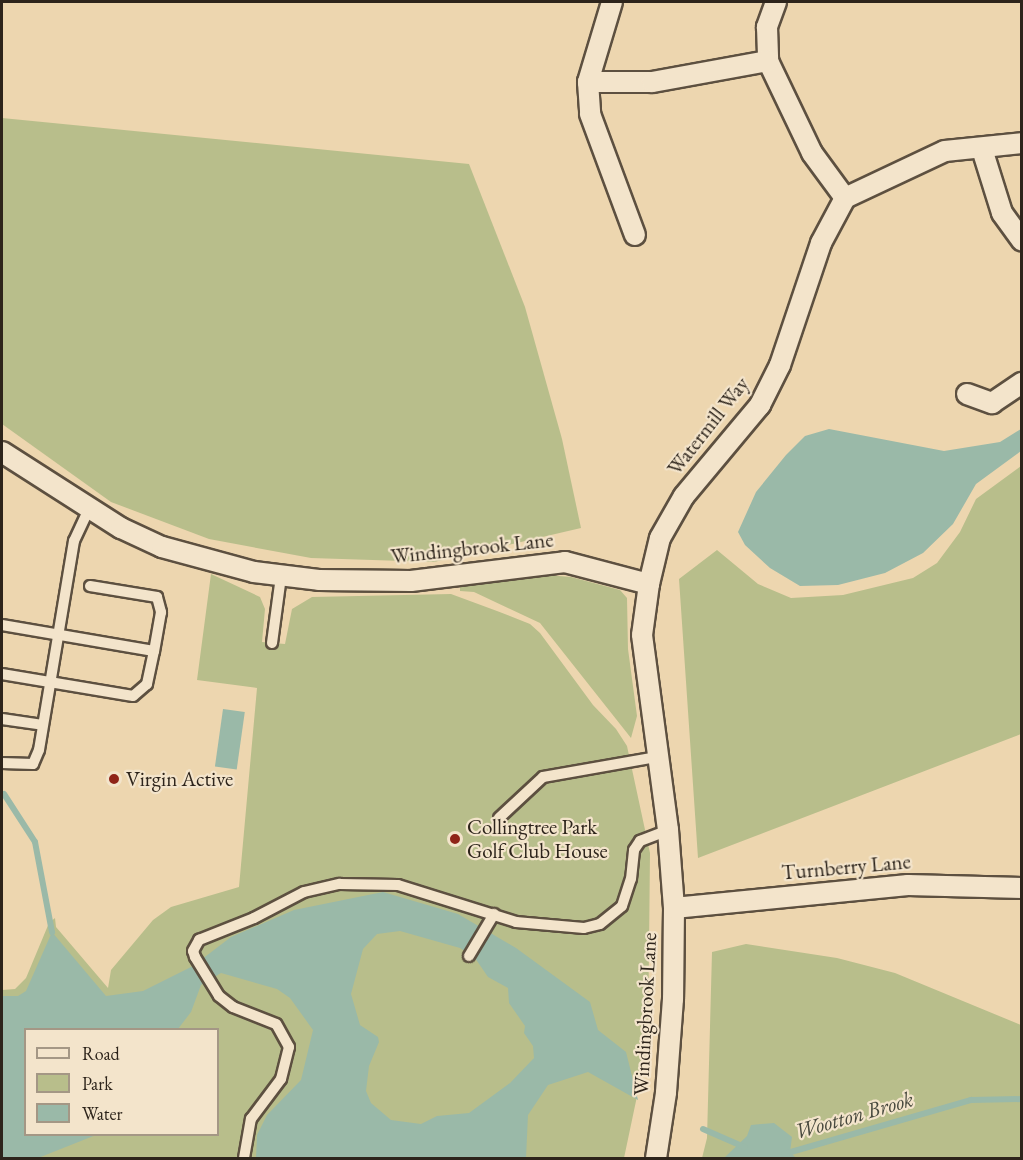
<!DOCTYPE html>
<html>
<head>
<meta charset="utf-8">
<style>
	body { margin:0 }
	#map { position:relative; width:1023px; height:1160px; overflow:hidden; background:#edd6af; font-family:"EB Garamond",serif }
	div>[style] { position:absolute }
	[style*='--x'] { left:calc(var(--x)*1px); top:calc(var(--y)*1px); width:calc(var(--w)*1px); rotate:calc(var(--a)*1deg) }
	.green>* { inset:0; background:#b8be8b }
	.water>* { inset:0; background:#9ab9a8; transform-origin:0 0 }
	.stream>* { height:6px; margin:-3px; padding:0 3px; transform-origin:3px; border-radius:3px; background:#9ab9a8 }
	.roads { filter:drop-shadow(2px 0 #5d5040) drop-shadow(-2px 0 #5d5040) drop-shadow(0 2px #5d5040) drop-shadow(0 -2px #5d5040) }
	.lane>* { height:10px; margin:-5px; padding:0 5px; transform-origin:5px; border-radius:5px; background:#f3e4cb }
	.street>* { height:20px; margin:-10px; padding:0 10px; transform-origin:10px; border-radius:10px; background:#f3e4cb }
	.dots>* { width:16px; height:16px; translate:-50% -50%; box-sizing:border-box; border:3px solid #f3e4cb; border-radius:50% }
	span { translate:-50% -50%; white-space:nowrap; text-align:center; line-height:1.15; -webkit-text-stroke:4.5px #f3e4cb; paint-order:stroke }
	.street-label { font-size:21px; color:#2d241b }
	.poi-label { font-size:21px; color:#2d241b }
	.left { translate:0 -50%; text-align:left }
	.water-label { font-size:22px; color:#48493e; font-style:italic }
	.frame { position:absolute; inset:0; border:3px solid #2d241b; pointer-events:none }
	.legend { position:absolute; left:24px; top:1028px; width:195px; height:108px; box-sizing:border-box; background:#f3e4cb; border:2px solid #a49785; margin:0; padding:8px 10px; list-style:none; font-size:18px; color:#2d241b }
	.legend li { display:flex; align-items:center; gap:12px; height:30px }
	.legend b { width:30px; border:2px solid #a49785 }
</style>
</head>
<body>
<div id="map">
	<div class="green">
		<div style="clip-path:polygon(2px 118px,469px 164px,525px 307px,562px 439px,581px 528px,434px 562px,311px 558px,209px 539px,111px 502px,2px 424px)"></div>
		<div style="clip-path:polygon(1021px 466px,1021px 734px,698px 858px,679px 579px,717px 550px,758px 584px,791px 598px,843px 595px,913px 578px,937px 563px,960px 532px,976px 499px)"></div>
		<div style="clip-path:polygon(evenodd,211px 574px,260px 597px,265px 609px,262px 642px,285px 644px,292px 609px,312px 597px,451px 594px,497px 611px,530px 624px,540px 633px,593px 705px,616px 729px,627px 746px,650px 853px,648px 1044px,624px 1158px,2px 1158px,2px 990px,15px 989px,26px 978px,49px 923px,55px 918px,56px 927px,108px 988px,111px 970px,153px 920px,171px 907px,239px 887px,257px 688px,197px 680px,211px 574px,26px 1030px,218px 1030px,218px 1134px,26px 1134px,26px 1030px)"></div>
		<div style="clip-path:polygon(535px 574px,571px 577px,620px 590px,627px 598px,628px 649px,637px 716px,631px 738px,540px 623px,474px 592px,460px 591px,460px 586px,469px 583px)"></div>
		<div style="clip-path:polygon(746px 944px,837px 958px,895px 973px,1021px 1025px,1021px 1158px,702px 1158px,707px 1138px,712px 952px)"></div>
	</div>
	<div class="water">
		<div style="clip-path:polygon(829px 429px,944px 451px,1000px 442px,1021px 429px,1021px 451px,976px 484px,953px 524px,923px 553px,885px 573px,838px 585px,800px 586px,770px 568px,745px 545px,738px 532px,756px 492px,786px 455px,805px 436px)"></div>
		<div style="left:223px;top:709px;width:22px;height:58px;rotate:8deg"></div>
		<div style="clip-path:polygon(evenodd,383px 892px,458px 914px,516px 948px,590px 1002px,598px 1030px,626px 1052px,638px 1100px,588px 1072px,548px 1085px,528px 1115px,526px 1158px,256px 1158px,257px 1135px,267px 1115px,301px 1080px,313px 1030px,290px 998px,277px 989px,221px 973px,201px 985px,191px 1012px,178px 1029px,26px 1030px,26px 1134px,96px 1135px,38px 1158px,2px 1158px,2px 996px,18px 996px,26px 991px,52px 932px,106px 996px,143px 991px,193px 966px,231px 937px,294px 910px,383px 892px,400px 931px,460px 948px,475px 958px,488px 977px,508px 988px,509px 1003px,525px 1026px,524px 1033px,533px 1046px,534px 1058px,510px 1083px,469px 1113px,437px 1116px,421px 1124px,391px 1120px,371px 1103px,366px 1091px,369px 1066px,379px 1042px,378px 1037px,360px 1025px,351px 994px,363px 949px,377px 934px,400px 931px)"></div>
		<div style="clip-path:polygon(774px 1123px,792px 1137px,790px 1152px,796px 1158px,724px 1158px,747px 1136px,751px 1125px)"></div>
	</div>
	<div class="stream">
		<div style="--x:4;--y:794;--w:57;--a:57.1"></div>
		<div style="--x:35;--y:842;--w:92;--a:79.3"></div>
		<div style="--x:703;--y:1129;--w:45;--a:23.7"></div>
		<div style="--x:784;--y:1154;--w:195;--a:-16.1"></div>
		<div style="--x:971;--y:1100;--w:51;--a:-1.1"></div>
	</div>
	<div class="roads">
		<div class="lane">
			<div style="--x:90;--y:586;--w:68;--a:9.3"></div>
			<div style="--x:157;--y:597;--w:16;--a:75"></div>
			<div style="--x:161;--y:612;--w:40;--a:100"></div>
			<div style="--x:2;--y:625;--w:154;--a:9.7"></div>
			<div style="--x:154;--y:651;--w:34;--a:102"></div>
			<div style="--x:147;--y:684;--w:18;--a:139"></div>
			<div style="--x:133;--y:696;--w:133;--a:-170.5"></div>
			<div style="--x:272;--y:643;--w:68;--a:-82.3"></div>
			<div style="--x:2;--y:719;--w:41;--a:8.3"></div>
			<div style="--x:2;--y:763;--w:31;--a:2"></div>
			<div style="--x:33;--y:764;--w:15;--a:-67"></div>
			<div style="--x:39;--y:750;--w:212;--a:-80.5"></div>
			<div style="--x:74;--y:541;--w:33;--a:-65"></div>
			<div style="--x:499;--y:818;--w:60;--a:-43"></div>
			<div style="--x:543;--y:777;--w:116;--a:-10"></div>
			<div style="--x:469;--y:956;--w:49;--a:-59.2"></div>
			<div style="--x:244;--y:1158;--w:40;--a:-80"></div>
			<div style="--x:251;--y:1119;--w:50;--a:-53.1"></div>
			<div style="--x:281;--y:1079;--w:33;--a:-76"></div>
			<div style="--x:289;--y:1047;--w:26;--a:-119"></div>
			<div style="--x:276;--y:1024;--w:46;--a:-158.4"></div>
			<div style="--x:233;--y:1007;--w:18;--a:-142"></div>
			<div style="--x:219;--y:996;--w:46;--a:-121.6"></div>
			<div style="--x:195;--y:957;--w:6;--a:-108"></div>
			<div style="--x:193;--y:951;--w:13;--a:-61"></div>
			<div style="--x:199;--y:940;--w:59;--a:-21.8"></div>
			<div style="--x:254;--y:918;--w:56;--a:-27.5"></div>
			<div style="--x:304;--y:892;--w:37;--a:-13"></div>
			<div style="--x:340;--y:884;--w:58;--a:1"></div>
			<div style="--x:398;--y:885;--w:124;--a:17.4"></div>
			<div style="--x:516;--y:922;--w:68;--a:5"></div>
			<div style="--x:584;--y:928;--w:16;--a:-14"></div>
			<div style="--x:600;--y:924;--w:28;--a:-39"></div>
			<div style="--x:622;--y:906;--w:28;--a:-72"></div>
			<div style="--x:631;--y:879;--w:29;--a:-84"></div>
			<div style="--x:634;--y:850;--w:11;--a:-56"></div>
			<div style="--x:640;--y:841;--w:30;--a:-21"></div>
		</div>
		<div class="street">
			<div style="--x:612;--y:2;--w:84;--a:106.7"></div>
			<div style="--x:588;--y:82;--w:32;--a:86"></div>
			<div style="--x:590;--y:114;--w:129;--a:69.6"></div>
			<div style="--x:776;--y:2;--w:27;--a:110"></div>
			<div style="--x:767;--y:27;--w:34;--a:88"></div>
			<div style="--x:768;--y:61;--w:102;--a:64.4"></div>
			<div style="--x:812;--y:153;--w:56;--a:53.7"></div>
			<div style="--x:588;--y:82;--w:64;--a:0"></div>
			<div style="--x:652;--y:82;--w:118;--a:-10.3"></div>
			<div style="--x:982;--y:149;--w:67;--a:72.6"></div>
			<div style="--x:1002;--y:213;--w:34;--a:54"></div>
			<div style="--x:967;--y:394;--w:27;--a:20"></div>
			<div style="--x:992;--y:403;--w:36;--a:-34"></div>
			<div style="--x:2;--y:452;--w:141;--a:32.6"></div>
			<div style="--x:121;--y:528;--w:45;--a:24.9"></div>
			<div style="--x:162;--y:547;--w:95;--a:15.2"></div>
			<div style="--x:254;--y:572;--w:65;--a:7"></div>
			<div style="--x:319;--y:580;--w:92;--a:0.6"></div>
			<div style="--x:411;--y:581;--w:155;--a:-7"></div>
			<div style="--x:565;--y:562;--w:87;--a:14.7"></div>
			<div style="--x:649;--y:584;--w:51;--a:97.8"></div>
			<div style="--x:642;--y:635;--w:197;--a:82.4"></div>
			<div style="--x:668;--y:830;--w:78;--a:85.6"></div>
			<div style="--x:674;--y:908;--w:91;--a:90.6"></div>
			<div style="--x:673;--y:999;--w:94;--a:94.3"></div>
			<div style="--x:666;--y:1093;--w:66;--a:98.7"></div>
			<div style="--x:649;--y:584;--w:47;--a:-76.6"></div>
			<div style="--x:660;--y:538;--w:48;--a:-60.3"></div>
			<div style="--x:684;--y:496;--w:119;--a:-50.1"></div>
			<div style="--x:760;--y:405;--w:45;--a:-63.4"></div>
			<div style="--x:780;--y:365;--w:129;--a:-71.4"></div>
			<div style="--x:821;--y:243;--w:51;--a:-61.9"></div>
			<div style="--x:845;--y:198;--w:110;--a:-25.2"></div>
			<div style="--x:945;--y:151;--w:77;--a:-5.9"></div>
			<div style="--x:674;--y:908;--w:235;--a:-5.6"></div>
			<div style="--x:908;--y:885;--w:114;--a:1.5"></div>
		</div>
	</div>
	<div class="dots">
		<div style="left:114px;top:779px;background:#8f2418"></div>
		<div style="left:455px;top:839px;background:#8f2418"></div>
	</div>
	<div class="street-label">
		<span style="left:708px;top:426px;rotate:-52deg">Watermill Way</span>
		<span style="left:472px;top:548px;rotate:-6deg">Windingbrook Lane</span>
		<span style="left:846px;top:867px;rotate:-5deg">Turnberry Lane</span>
		<span style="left:645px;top:1014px;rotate:-87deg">Windingbrook Lane</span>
	</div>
	<div class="poi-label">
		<span class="left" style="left:126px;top:779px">Virgin Active</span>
		<span class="left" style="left:467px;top:839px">Collingtree Park<br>Golf Club House</span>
	</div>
	<div class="water-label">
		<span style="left:854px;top:1115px;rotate:-16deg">Wootton Brook</span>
	</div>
	<div class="frame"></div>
	<ul class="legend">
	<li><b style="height:8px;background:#f3e4cb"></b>Road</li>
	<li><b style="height:16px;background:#b8be8b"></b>Park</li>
	<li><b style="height:16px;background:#9ab9a8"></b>Water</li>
	</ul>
</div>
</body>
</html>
